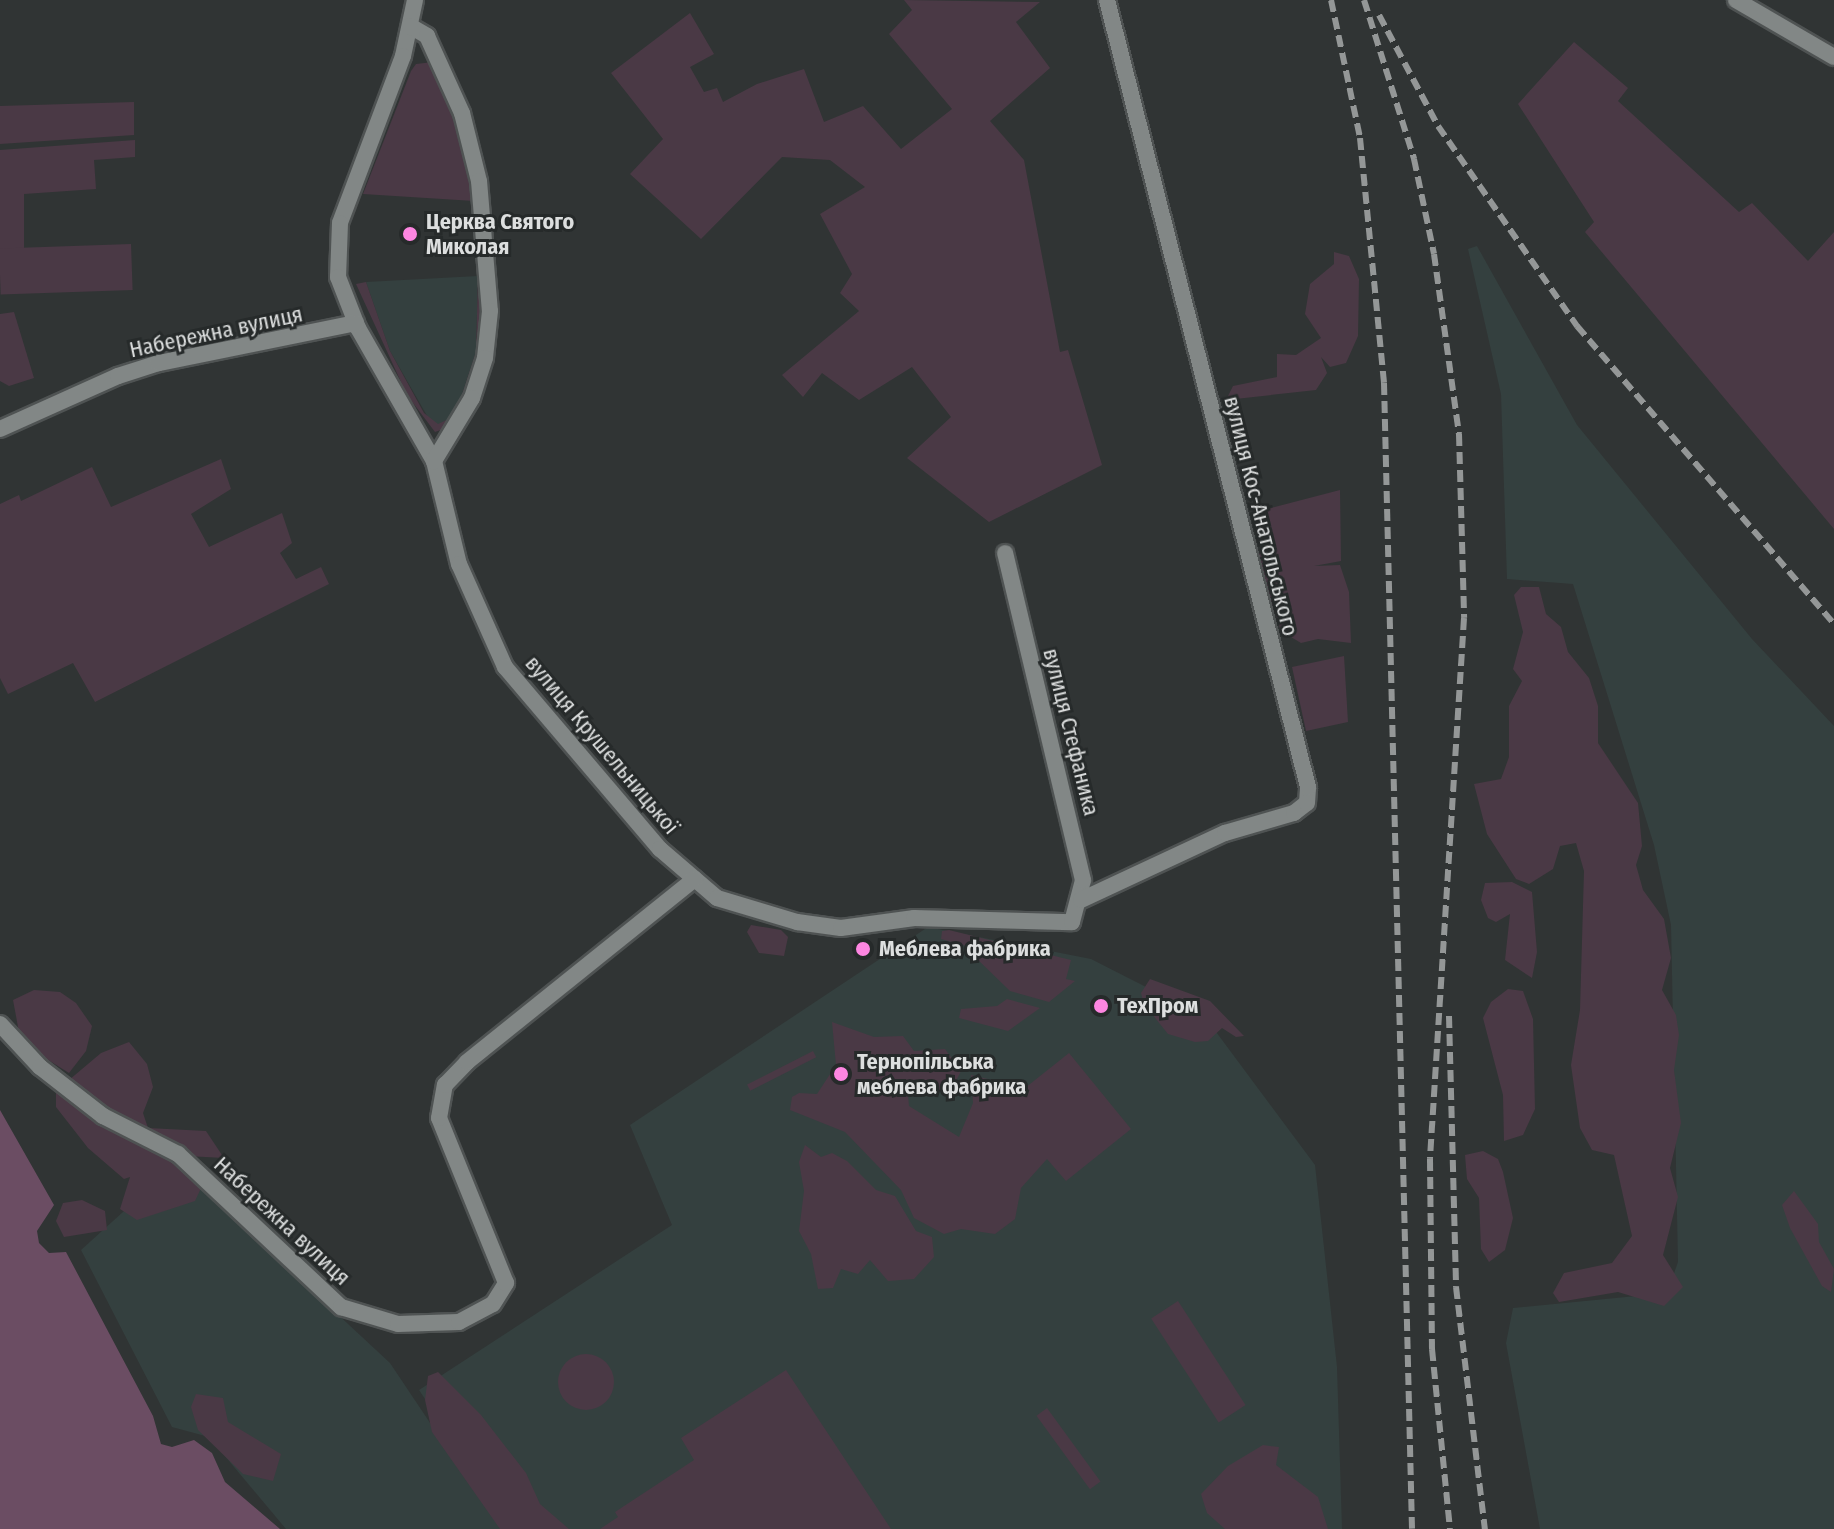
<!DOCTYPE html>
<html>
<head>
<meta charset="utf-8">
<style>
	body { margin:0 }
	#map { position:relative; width:1834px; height:1529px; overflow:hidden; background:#303434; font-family:"Fira Sans Condensed",sans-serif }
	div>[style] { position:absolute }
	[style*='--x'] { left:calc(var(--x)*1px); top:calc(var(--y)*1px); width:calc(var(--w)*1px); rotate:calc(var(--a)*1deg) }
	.built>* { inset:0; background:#34403f }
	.green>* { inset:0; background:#4a3945; transform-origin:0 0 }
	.round { border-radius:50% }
	.water>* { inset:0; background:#6b4d63 }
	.roads { filter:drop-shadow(2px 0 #4f5353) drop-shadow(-2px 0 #4f5353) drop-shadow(0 2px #4f5353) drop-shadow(0 -2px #4f5353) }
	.street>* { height:16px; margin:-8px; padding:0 8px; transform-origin:8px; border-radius:8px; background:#828786 }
	.rail>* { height:6px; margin-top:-3px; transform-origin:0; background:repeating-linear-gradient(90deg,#949797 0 12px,transparent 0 18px) }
	.dots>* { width:22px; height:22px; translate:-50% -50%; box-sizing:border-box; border:4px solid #262a2a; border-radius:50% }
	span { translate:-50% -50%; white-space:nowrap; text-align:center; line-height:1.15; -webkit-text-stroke:6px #262a2a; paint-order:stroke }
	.poi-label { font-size:22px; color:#dddfdf; font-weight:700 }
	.left { translate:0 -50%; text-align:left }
	.street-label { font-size:22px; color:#dddfdf }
</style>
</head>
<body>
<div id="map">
	<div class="built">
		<div style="clip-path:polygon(1477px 246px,1577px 425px,1752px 639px,1834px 726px,1834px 1529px,1540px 1529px,1506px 1343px,1513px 1308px,1667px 1293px,1678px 1262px,1671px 925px,1654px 845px,1573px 584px,1507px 579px,1501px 394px,1468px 249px)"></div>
		<div style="clip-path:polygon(478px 276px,476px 352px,455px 416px,438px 425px,430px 421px,390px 351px,366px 282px)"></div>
		<div style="clip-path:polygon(928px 927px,1091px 959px,1205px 1017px,1315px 1165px,1337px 1367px,1342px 1529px,512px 1529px,419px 1390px,672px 1225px,630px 1125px)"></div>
		<div style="clip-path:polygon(176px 1164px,390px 1363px,501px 1529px,286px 1529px,209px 1437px,172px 1427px,81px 1250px)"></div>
	</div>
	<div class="green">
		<div style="clip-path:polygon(904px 0,1040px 2px,1016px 22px,1050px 68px,990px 121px,1024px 160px,1060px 352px,1068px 350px,1102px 465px,989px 522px,907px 458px,951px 417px,912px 367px,859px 400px,822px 373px,803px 397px,782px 375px,859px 311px,840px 293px,852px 274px,820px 214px,865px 187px,830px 160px,782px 157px,701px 239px,630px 174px,663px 139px,611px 73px,690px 13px,714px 54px,690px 67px,704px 92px,717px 88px,723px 102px,757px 84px,804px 69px,824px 122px,863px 106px,901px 149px,952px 109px,889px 34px,912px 10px)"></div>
		<div style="clip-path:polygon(1574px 42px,1628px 88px,1618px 101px,1739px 212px,1752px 203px,1808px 261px,1834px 232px,1834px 529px,1585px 232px,1594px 222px,1518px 104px)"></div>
		<div style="clip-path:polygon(433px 62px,450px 94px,474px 201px,363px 194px,411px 71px,416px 64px)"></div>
		<div style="clip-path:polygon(134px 102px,134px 135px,0 144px,0 106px)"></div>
		<div style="clip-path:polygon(135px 140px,135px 157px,94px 160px,96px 189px,24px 194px,24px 249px,0 251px,0 150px)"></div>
		<div style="left:131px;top:244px;width:46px;height:132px;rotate:88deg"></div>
		<div style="clip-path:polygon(1334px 252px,1349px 256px,1359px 279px,1358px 336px,1346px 363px,1330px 367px,1321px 357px,1327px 373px,1316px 390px,1226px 400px,1233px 386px,1277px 377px,1277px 354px,1296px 355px,1321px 338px,1305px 314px,1310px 284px,1334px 264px)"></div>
		<div style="clip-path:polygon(478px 276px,483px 276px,485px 318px,475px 375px,452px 426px,435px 432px,407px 395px,356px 284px,366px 282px,390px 351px,424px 413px,438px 424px,455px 416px,476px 352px)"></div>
		<div style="clip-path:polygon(14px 312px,34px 378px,9px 386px,0 381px,0 314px)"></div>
		<div style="clip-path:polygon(221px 459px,231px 489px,191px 514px,209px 547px,282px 513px,292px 543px,280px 553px,296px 579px,321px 567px,329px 584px,95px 702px,73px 663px,8px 694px,0 678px,0 504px,19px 495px,21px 501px,92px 467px,111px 507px)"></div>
		<div style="clip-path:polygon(1340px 490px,1341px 561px,1314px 566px,1340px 565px,1349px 592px,1351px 643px,1318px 639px,1301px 643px,1281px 631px,1256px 554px,1264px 553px,1252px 513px)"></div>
		<div style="clip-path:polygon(1521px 587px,1539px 587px,1546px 614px,1561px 627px,1568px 652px,1589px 678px,1598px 706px,1598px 743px,1638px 803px,1642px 846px,1636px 865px,1643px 890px,1664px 919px,1671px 958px,1662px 990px,1676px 1015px,1679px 1035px,1674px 1070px,1681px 1123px,1670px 1168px,1678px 1197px,1663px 1255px,1683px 1287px,1664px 1306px,1618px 1292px,1559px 1302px,1553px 1293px,1564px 1273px,1612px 1263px,1632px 1236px,1614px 1155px,1592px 1150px,1580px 1128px,1571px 1065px,1580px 1010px,1584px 871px,1576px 843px,1560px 846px,1553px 869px,1529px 884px,1516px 879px,1487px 834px,1474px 784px,1501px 779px,1509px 757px,1509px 706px,1522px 681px,1513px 669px,1523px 632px,1514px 595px)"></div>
		<div style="clip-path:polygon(1344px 656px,1348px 722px,1306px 731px,1292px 667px)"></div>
		<div style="clip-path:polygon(1512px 882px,1532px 892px,1537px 952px,1532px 978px,1505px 960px,1510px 914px,1496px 922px,1488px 918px,1481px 900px,1485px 883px)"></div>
		<div style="clip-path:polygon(751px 925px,781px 930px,788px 937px,784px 956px,759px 953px,747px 932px)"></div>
		<div style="clip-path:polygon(949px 930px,1071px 960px,1066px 979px,1075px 981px,1049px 1002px,1010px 991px,975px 957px,977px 949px,941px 939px,942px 931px)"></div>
		<div style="clip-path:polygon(1150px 979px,1210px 1001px,1244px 1036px,1236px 1037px,1222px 1028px,1208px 1041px,1195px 1042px,1168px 1034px,1144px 1004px,1141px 993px)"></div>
		<div style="clip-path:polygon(1508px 989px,1523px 991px,1533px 1019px,1535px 1109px,1523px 1135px,1504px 1141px,1503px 1095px,1483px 1018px,1491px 1002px)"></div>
		<div style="clip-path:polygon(34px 990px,60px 992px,76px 1003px,92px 1026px,86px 1051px,69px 1073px,21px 1043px,13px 1000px)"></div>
		<div style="clip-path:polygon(1007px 999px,1040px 1008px,1008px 1031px,959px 1018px,961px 1009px,997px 1006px)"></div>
		<div style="clip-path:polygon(832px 1022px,874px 1037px,903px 1036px,914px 1051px,945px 1049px,961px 1071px,952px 1089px,931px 1094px,907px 1083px,909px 1106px,959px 1137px,973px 1103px,971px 1075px,1025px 1088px,1069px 1053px,1131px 1129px,1066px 1181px,1047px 1159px,1021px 1188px,1015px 1219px,995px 1234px,961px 1229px,944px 1234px,914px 1218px,901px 1190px,845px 1132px,790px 1110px,792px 1097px,799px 1093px,817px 1094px,836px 1065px)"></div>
		<div style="clip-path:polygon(129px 1042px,147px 1064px,153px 1087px,143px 1113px,148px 1128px,206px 1131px,224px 1158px,187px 1156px,202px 1186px,195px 1201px,137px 1220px,120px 1209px,130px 1177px,124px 1179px,88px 1148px,56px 1107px,56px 1091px,101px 1053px)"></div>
		<div style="left:813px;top:1051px;width:7px;height:74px;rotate:63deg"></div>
		<div style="clip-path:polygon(805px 1145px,821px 1157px,832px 1153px,847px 1161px,876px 1190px,895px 1196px,916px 1231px,932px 1237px,934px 1257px,914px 1279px,888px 1281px,870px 1260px,858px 1274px,841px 1269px,833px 1288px,818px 1289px,811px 1254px,799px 1231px,804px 1191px,799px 1162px)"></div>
		<div style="clip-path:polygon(1483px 1151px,1498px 1159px,1503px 1172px,1513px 1218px,1505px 1250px,1489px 1262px,1481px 1249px,1479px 1198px,1467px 1179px,1465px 1155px)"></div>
		<div style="clip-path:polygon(1794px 1191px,1818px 1224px,1819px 1242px,1834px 1269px,1831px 1292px,1822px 1286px,1790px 1228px,1782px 1205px)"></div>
		<div style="clip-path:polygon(82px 1200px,105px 1211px,107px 1230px,64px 1237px,56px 1221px,63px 1203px)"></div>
		<div style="left:1178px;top:1301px;width:124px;height:32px;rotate:57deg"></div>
		<div class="round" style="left:558px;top:1354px;width:56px;height:56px"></div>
		<div style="clip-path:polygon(786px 1370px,891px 1529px,600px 1529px,618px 1517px,615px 1512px,694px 1460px,681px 1438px)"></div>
		<div style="clip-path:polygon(438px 1372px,481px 1415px,526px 1473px,540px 1504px,569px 1529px,500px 1529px,432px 1432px,425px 1400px,428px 1376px)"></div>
		<div style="clip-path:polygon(196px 1394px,223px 1398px,228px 1422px,281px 1454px,273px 1481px,243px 1474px,198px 1430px,191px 1407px)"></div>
		<div style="left:1047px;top:1408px;width:91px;height:13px;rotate:54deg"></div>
		<div style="clip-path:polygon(1263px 1445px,1279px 1447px,1276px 1465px,1318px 1497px,1328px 1529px,1225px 1529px,1207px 1513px,1201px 1494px,1228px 1466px)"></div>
	</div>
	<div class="water">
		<div style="clip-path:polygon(0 1110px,54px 1205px,37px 1231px,39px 1243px,49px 1253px,66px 1252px,153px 1416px,161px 1444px,172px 1447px,194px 1440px,212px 1453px,225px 1482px,280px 1529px,0 1529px)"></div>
	</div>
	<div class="roads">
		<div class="street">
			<div style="--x:415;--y:0;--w:57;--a:102.1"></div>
			<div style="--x:403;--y:56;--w:178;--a:110.7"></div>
			<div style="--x:340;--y:223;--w:54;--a:92.1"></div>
			<div style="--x:338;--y:277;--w:55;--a:68.6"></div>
			<div style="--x:358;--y:328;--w:153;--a:60.3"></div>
			<div style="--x:434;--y:461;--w:106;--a:76.4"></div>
			<div style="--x:459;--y:564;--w:113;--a:65.9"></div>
			<div style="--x:505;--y:667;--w:239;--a:49.6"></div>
			<div style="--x:660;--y:849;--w:75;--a:40.7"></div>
			<div style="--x:717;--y:898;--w:84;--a:16.7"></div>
			<div style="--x:797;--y:922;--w:44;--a:7.8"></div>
			<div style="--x:841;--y:928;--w:74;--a:-7.8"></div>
			<div style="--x:914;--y:918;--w:158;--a:1.5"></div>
			<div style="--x:1072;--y:922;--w:43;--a:-75.3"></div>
			<div style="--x:1083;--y:880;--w:336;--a:-103.4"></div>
			<div style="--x:1736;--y:0;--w:113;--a:30.2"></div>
			<div style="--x:410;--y:26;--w:20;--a:30"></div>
			<div style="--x:427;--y:36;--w:85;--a:65.6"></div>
			<div style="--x:462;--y:113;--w:70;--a:76"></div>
			<div style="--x:479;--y:181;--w:130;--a:85.2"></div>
			<div style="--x:490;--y:311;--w:47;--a:96.1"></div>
			<div style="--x:485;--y:358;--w:42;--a:108"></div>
			<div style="--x:472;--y:398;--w:74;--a:121.1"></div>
			<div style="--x:0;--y:429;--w:129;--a:-24.2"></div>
			<div style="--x:118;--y:376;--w:43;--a:-17.6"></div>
			<div style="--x:159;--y:363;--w:201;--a:-11.5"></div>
			<div style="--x:1081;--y:900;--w:159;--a:-25"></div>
			<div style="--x:1225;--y:833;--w:72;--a:-16.2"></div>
			<div style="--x:1294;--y:813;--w:16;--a:-38"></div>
			<div style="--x:1307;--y:803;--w:16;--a:-86"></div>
			<div style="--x:1308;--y:787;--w:812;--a:-104.33"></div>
			<div style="--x:0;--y:1024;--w:59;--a:47.1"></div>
			<div style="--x:40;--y:1067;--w:80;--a:37.9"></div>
			<div style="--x:103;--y:1116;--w:84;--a:26.9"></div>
			<div style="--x:178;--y:1154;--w:224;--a:43.2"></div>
			<div style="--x:341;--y:1307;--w:59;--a:16.6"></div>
			<div style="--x:398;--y:1324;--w:61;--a:-1.9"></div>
			<div style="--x:459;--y:1322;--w:38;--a:-28"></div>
			<div style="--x:493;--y:1304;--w:25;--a:-58"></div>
			<div style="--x:506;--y:1283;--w:178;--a:-112.1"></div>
			<div style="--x:439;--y:1118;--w:34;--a:-80"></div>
			<div style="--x:445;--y:1085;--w:32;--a:-46"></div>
			<div style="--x:467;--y:1062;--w:292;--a:-38.8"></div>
		</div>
	</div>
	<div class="rail">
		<div style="--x:1331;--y:0;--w:141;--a:78.1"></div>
		<div style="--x:1360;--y:138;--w:246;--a:84.4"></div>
		<div style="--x:1384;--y:383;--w:1146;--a:88.6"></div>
		<div style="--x:1364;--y:0;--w:167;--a:72.5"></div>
		<div style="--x:1414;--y:159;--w:97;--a:78.1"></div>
		<div style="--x:1434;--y:254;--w:182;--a:82.1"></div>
		<div style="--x:1459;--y:434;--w:184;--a:88.4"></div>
		<div style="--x:1464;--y:618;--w:542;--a:93.6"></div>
		<div style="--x:1430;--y:1159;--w:190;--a:89.4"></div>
		<div style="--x:1432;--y:1349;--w:181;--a:84.3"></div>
		<div style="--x:1379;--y:15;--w:126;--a:62"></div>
		<div style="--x:1438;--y:126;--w:244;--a:55.2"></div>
		<div style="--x:1577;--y:326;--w:394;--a:49.2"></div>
		<div style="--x:1449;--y:1016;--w:271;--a:88.5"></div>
		<div style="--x:1456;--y:1287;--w:244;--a:83.2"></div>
	</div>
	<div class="dots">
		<div style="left:410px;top:234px;background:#fd86e1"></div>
		<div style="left:863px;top:949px;background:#fd86e1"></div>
		<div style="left:1101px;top:1006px;background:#fd86e1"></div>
		<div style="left:841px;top:1074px;background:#fd86e1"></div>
	</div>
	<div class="poi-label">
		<span class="left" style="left:426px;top:234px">Церква Святого<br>Миколая</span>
		<span class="left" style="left:879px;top:949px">Меблева фабрика</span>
		<span class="left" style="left:1117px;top:1006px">ТехПром</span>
		<span class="left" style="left:857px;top:1074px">Тернопільська<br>меблева фабрика</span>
	</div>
	<div class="street-label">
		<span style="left:216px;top:332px;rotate:-12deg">Набережна вулиця</span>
		<span style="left:1261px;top:516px;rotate:76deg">вулиця Кос-Анатольського</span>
		<span style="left:1071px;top:732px;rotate:76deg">вулиця Стефаника</span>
		<span style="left:602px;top:745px;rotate:50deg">вулиця Крушельницької</span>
		<span style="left:282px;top:1221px;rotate:43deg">Набережна вулиця</span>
	</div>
</div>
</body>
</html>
